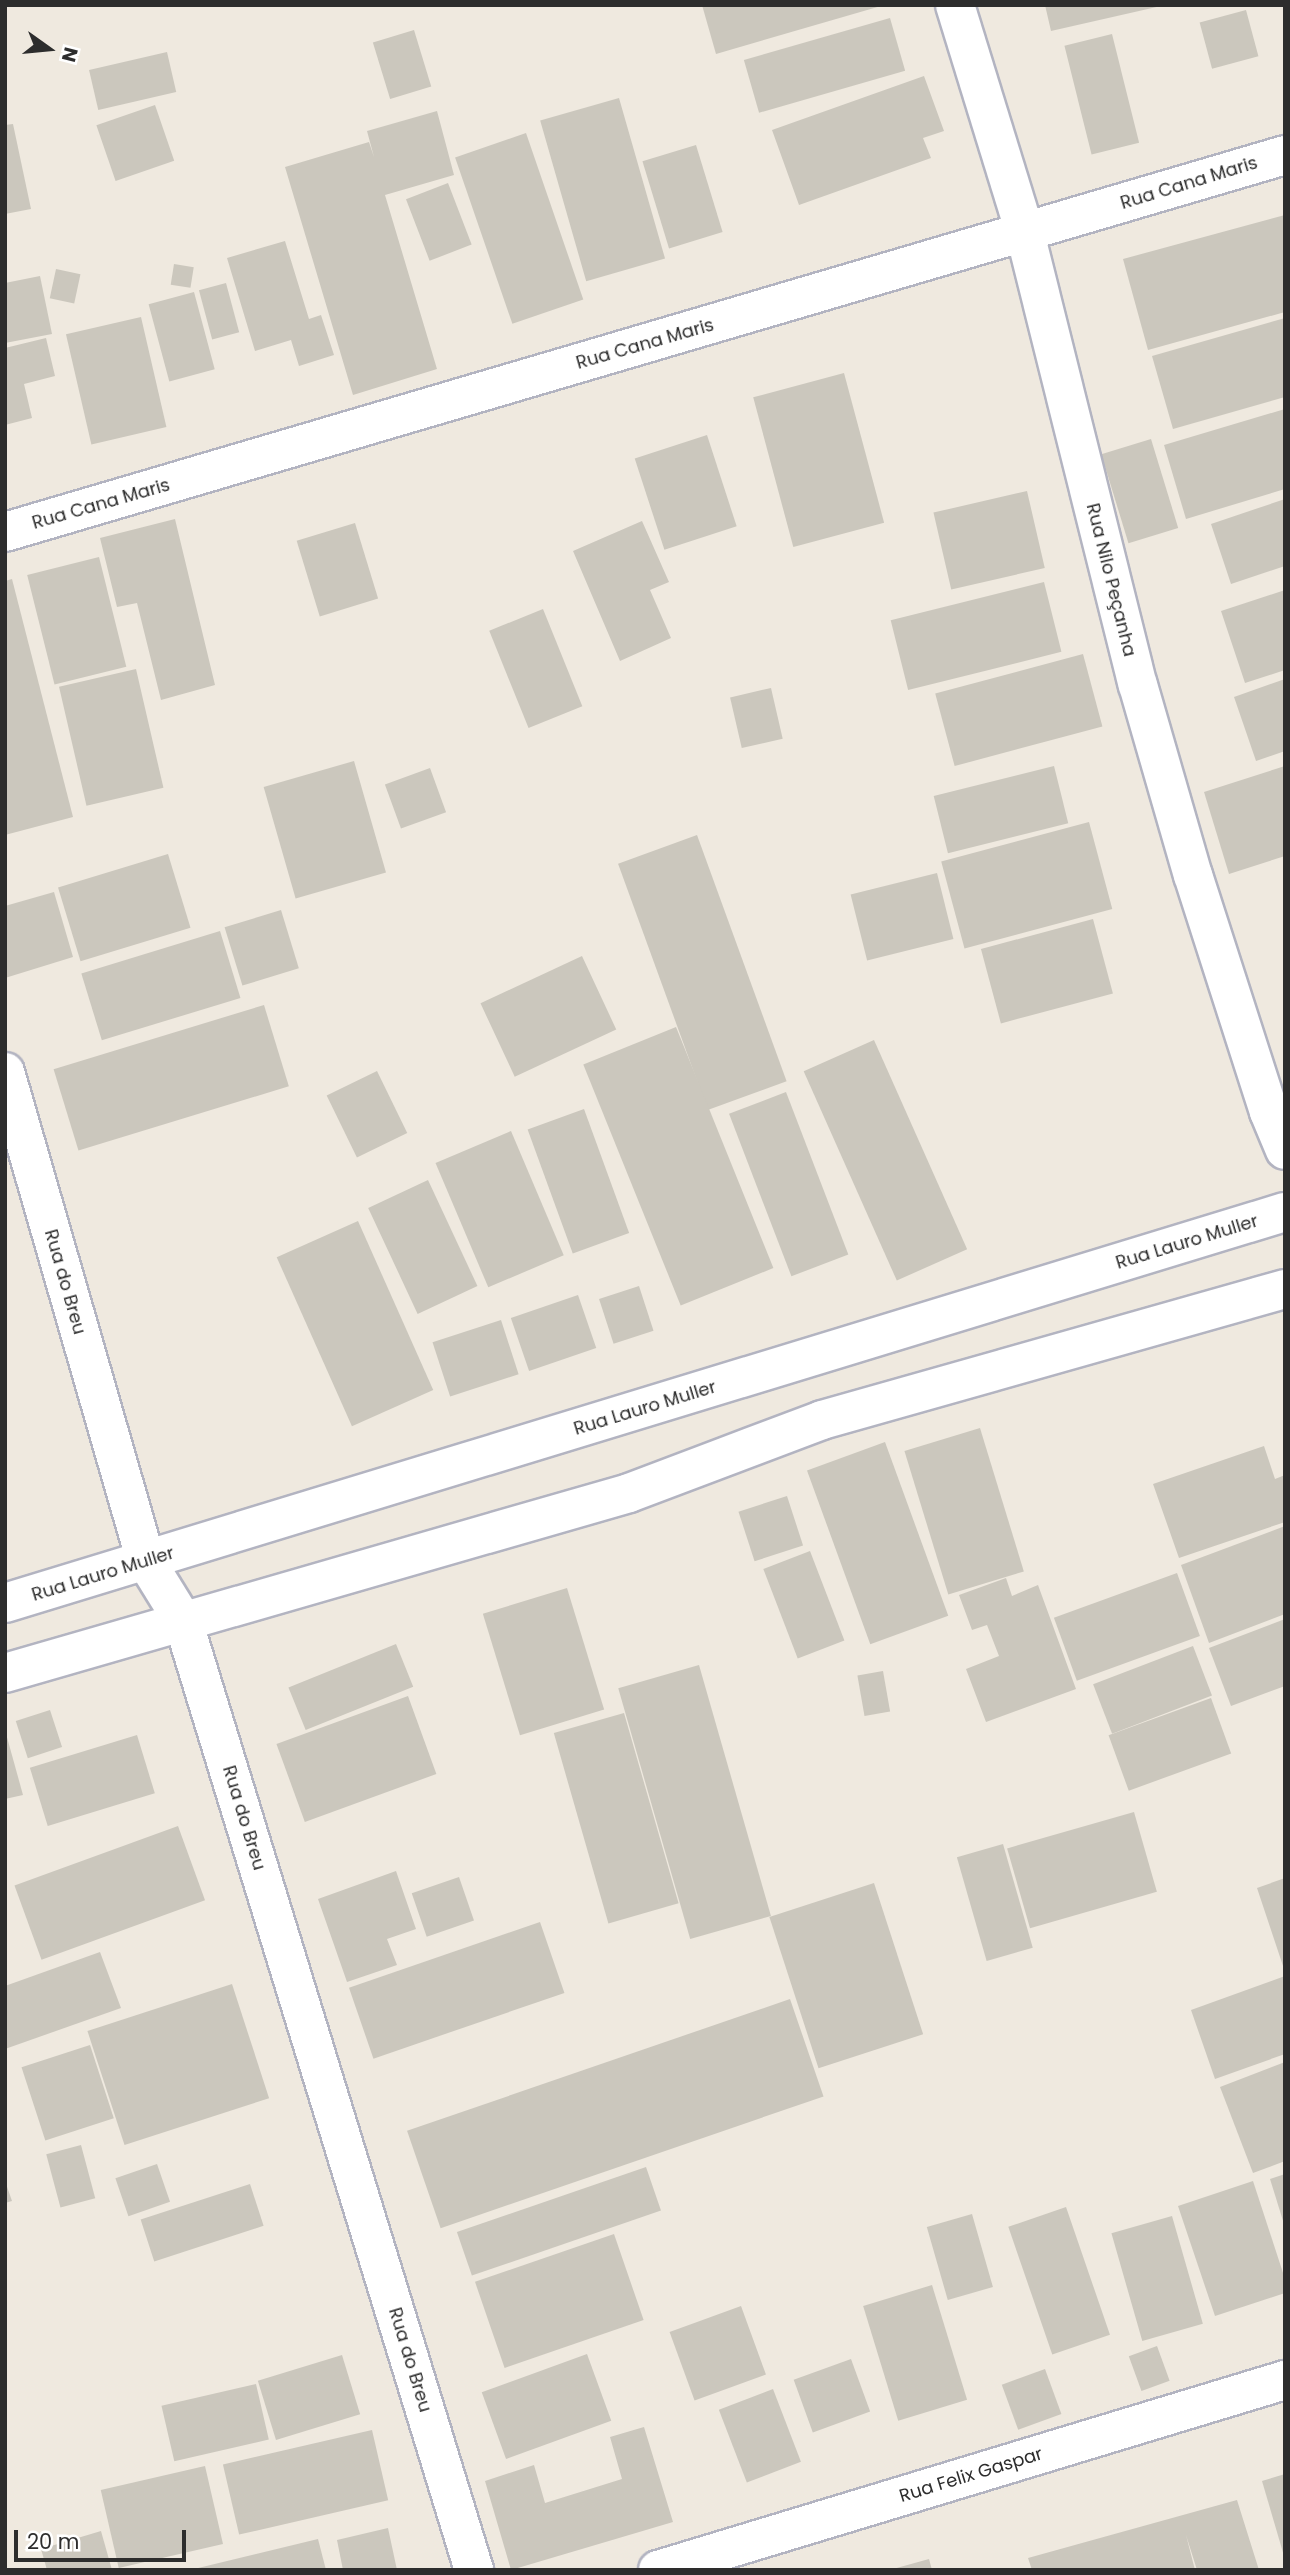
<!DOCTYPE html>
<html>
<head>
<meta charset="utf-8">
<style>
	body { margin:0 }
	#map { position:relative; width:1290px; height:2575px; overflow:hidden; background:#efe9df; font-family:Poppins,sans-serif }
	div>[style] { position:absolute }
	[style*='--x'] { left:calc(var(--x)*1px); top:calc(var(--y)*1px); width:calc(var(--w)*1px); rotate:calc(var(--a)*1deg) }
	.building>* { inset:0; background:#cbc7bd; transform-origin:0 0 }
	.roads { filter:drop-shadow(2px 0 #b3b4c1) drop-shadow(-2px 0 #b3b4c1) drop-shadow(0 2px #b3b4c1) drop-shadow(0 -2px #b3b4c1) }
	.minor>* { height:38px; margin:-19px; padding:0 19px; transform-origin:19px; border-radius:19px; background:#fff }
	span { translate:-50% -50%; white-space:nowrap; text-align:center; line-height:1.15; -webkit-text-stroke:7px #fff; paint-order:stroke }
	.street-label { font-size:18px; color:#2d2d2d }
	.frame { position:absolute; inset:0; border:7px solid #2d2d2d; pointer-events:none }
	.north { position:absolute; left:14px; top:14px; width:70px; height:70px; -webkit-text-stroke:5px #fff; paint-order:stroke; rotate:105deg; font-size:19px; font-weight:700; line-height:28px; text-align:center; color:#2d2d2d }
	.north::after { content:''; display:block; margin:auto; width:24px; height:32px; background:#2d2d2d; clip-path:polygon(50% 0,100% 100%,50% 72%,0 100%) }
	.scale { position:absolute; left:14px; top:2530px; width:172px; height:32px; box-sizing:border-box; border:4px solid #2d2d2d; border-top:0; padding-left:9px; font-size:21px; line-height:24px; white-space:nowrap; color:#2d2d2d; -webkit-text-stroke:5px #fff; paint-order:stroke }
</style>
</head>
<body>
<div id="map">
	<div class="building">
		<div style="clip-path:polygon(702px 5px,881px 5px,881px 6px,716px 54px)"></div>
		<div style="clip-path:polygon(1045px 5px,1161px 5px,1161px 6px,1051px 31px)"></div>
		<div style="left:1246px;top:10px;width:48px;height:48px;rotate:75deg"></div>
		<div style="left:890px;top:18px;width:55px;height:152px;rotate:74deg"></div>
		<div style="left:414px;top:30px;width:59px;height:43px;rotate:73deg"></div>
		<div style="left:1112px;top:34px;width:112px;height:49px;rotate:76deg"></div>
		<div style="left:167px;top:52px;width:41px;height:80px;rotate:77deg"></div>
		<div style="clip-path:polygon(924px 76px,944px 131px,923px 138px,931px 158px,799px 205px,772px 130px)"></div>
		<div style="left:619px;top:98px;width:167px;height:82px;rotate:74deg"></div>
		<div style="left:155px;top:105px;width:59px;height:62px;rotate:71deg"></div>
		<div style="clip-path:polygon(437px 111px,454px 175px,385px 195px,437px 369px,353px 395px,285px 167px,369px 142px,374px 157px,367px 131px)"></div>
		<div style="clip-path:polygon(13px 124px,31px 209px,5px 214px,5px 125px)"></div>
		<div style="left:526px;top:133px;width:176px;height:75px;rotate:71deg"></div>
		<div style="left:696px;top:145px;width:91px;height:56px;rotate:73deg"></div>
		<div style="left:448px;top:183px;width:66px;height:45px;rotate:69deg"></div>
		<div style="clip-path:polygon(1285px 215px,1285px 312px,1148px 350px,1123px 259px)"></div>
		<div style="clip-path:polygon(285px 241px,309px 319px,321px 315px,334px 355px,299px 366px,291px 340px,255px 351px,227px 258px)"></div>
		<div style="left:174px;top:264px;width:20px;height:21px;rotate:9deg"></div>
		<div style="left:56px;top:269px;width:25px;height:30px;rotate:12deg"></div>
		<div style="clip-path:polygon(40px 276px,52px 334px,5px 343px,5px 283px)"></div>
		<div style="left:226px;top:283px;width:51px;height:28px;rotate:75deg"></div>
		<div style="left:194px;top:292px;width:80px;height:47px;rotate:75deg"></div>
		<div style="left:141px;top:317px;width:113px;height:77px;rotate:77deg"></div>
		<div style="clip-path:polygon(1285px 318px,1285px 397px,1173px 429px,1152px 356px)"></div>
		<div style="clip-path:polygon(46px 338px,55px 376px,24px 384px,32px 418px,5px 425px,5px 348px)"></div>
		<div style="left:844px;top:373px;width:155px;height:94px;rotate:75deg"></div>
		<div style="clip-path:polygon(1285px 409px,1285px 489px,1186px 519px,1164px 445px)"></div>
		<div style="left:707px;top:435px;width:96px;height:76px;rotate:72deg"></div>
		<div style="left:1151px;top:439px;width:93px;height:52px;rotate:73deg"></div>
		<div style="left:1027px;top:491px;width:79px;height:96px;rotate:77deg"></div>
		<div style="clip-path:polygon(1285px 499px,1285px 566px,1231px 584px,1211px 524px)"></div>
		<div style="clip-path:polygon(175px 519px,215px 685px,161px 700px,137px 603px,117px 607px,100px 538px)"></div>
		<div style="clip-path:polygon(642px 521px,669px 582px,650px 590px,671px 638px,620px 661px,573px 551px)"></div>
		<div style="left:355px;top:523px;width:79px;height:61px;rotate:73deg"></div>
		<div style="left:99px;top:557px;width:113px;height:74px;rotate:76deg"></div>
		<div style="clip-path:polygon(12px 579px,73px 817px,5px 835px,5px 581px)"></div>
		<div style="left:1044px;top:582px;width:72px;height:158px;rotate:76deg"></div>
		<div style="clip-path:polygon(1285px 590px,1285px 670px,1245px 683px,1221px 611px)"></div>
		<div style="left:543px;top:609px;width:105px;height:58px;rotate:68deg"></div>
		<div style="left:1083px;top:654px;width:75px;height:153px;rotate:75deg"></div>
		<div style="left:136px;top:669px;width:122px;height:79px;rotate:77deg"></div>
		<div style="clip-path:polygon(1285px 679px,1285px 751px,1256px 761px,1234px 697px)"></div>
		<div style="left:771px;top:688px;width:52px;height:42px;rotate:77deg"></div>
		<div style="left:354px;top:761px;width:116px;height:94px;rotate:74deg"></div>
		<div style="left:1054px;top:766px;width:59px;height:124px;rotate:76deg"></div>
		<div style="clip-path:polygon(1285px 766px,1285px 856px,1229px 874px,1204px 792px)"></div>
		<div style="left:430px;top:768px;width:47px;height:48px;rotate:70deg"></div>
		<div style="left:1089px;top:822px;width:90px;height:153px;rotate:75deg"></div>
		<div style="left:697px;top:835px;width:262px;height:84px;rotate:70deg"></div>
		<div style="left:168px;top:854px;width:77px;height:115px;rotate:73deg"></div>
		<div style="left:937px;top:873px;width:68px;height:89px;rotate:76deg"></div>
		<div style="clip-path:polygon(54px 892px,73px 957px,5px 978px,5px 906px)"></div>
		<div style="left:281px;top:910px;width:61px;height:59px;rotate:73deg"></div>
		<div style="left:1093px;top:919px;width:77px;height:116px;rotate:75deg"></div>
		<div style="left:220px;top:931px;width:70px;height:145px;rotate:73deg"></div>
		<div style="left:582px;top:956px;width:81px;height:112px;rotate:65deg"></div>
		<div style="left:264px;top:1005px;width:85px;height:220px;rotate:73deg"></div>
		<div style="left:676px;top:1027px;width:260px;height:100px;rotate:68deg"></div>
		<div style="left:874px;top:1040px;width:229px;height:77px;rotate:66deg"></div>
		<div style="left:377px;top:1071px;width:69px;height:56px;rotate:64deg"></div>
		<div style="left:786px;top:1092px;width:174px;height:61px;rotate:69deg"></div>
		<div style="left:584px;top:1109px;width:132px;height:60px;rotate:70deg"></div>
		<div style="left:511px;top:1131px;width:135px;height:82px;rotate:67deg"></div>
		<div style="left:428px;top:1180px;width:117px;height:66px;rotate:65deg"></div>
		<div style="left:358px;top:1221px;width:185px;height:89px;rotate:66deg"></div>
		<div style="left:639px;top:1286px;width:47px;height:42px;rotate:72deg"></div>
		<div style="left:578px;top:1295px;width:56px;height:71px;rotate:71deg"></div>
		<div style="left:501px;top:1320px;width:57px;height:72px;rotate:72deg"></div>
		<div style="left:980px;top:1428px;width:150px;height:79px;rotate:73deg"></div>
		<div style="left:885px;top:1442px;width:185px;height:83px;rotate:70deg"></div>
		<div style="clip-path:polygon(1264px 1446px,1275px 1479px,1285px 1475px,1285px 1522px,1179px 1558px,1153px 1484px)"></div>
		<div style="left:787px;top:1496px;width:52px;height:51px;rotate:72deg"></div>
		<div style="clip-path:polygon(1285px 1526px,1285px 1614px,1209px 1643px,1181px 1565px)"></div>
		<div style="left:810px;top:1551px;width:96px;height:50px;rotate:69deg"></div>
		<div style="left:1177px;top:1573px;width:67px;height:131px;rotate:70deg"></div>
		<div style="clip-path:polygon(1006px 1578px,1012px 1596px,1038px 1585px,1076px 1689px,986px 1722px,966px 1669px,999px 1656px,987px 1625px,972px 1630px,959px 1595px)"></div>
		<div style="left:567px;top:1588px;width:127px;height:88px;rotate:73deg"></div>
		<div style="clip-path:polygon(1285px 1619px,1285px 1686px,1231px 1706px,1209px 1648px)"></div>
		<div style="left:396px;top:1644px;width:46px;height:116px;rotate:68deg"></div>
		<div style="left:1193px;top:1646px;width:53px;height:107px;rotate:69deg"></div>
		<div style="left:699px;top:1665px;width:261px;height:84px;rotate:74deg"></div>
		<div style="left:883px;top:1671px;width:41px;height:26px;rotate:80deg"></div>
		<div style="left:408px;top:1696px;width:83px;height:140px;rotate:70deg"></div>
		<div style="left:1211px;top:1698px;width:59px;height:109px;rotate:70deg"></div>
		<div style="left:50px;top:1710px;width:39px;height:36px;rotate:72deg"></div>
		<div style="left:624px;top:1713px;width:198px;height:73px;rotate:74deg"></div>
		<div style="clip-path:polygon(5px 1730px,23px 1795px,5px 1799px)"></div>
		<div style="left:137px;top:1735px;width:61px;height:112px;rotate:73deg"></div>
		<div style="left:1134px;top:1812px;width:83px;height:132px;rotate:74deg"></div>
		<div style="left:178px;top:1826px;width:79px;height:174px;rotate:70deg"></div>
		<div style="left:1003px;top:1844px;width:108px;height:48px;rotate:74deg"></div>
		<div style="clip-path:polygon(396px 1871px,416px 1929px,387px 1939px,397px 1965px,347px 1982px,318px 1899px)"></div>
		<div style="left:459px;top:1877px;width:46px;height:50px;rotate:71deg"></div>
		<div style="clip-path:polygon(1285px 1878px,1285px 1969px,1284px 1969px,1257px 1888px)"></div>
		<div style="left:874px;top:1883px;width:159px;height:110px;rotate:72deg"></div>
		<div style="left:540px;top:1922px;width:75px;height:202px;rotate:71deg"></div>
		<div style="clip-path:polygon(100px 1952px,121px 2008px,5px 2049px,5px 1986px)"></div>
		<div style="clip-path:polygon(1285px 1976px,1285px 2054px,1215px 2079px,1191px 2010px)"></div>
		<div style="left:232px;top:1984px;width:120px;height:152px;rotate:72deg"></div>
		<div style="left:790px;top:1999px;width:103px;height:405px;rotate:71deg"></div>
		<div style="left:90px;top:2045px;width:77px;height:72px;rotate:72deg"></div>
		<div style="clip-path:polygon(1285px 2062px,1285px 2161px,1253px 2173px,1220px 2087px)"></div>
		<div style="left:81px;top:2145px;width:55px;height:36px;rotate:75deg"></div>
		<div style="left:157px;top:2164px;width:40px;height:44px;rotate:71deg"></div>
		<div style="left:646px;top:2167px;width:46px;height:200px;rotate:71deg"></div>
		<div style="clip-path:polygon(1285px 2174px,1285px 2224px,1284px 2224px,1270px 2179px)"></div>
		<div style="clip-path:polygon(5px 2181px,12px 2201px,5px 2203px)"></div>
		<div style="clip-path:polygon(1253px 2181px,1285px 2279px,1285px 2293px,1215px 2316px,1178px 2206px)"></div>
		<div style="left:250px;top:2184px;width:44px;height:115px;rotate:72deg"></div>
		<div style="left:1066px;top:2207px;width:135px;height:61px;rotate:71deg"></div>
		<div style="left:972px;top:2214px;width:76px;height:47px;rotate:74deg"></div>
		<div style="left:1172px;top:2216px;width:112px;height:63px;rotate:74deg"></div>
		<div style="left:614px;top:2234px;width:91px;height:147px;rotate:71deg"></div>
		<div style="left:932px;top:2285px;width:120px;height:72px;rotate:73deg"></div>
		<div style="left:741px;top:2306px;width:73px;height:76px;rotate:70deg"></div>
		<div style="left:1157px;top:2346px;width:37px;height:30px;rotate:70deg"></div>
		<div style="left:587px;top:2354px;width:71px;height:112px;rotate:70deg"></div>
		<div style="left:342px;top:2355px;width:62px;height:88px;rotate:73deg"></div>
		<div style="left:851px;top:2359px;width:56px;height:61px;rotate:70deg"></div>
		<div style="left:1045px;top:2369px;width:48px;height:46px;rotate:70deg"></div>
		<div style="left:256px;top:2384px;width:57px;height:97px;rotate:77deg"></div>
		<div style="left:773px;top:2389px;width:78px;height:58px;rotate:69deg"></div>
		<div style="clip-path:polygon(644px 2427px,673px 2522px,511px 2570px,485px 2481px,534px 2465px,545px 2503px,622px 2479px,610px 2437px)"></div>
		<div style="left:372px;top:2430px;width:72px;height:153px;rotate:77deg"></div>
		<div style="left:205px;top:2466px;width:80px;height:107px;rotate:77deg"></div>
		<div style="clip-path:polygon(1285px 2474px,1285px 2556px,1284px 2556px,1262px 2481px)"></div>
		<div style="clip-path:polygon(1237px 2500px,1259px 2570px,1197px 2570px,1186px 2535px,1195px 2570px,1032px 2570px,1028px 2558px)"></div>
		<div style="clip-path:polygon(388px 2528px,397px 2570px,343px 2570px,337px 2540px)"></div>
		<div style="clip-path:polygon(101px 2531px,112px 2570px,47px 2570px,41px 2549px)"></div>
		<div style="clip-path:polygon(318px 2539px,326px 2570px,194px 2570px,194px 2569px)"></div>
		<div style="clip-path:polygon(929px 2559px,932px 2570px,893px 2570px,893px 2569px)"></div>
	</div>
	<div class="roads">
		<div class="minor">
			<div style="--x:955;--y:5;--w:239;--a:72.9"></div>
			<div style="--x:1025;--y:233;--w:466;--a:76"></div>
			<div style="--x:1138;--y:685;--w:198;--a:73.9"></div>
			<div style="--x:1193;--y:875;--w:249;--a:72.2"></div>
			<div style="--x:1269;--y:1112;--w:41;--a:67.2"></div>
			<div style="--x:5;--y:532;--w:1334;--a:-16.41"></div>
			<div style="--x:5;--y:1072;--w:509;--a:73.92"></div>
			<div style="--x:146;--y:1561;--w:70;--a:58.3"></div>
			<div style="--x:183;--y:1621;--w:993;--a:72.95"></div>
			<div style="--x:5;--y:1603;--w:1338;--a:-16.99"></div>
			<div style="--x:5;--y:1673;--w:649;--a:-16.09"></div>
			<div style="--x:629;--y:1493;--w:206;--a:-20.7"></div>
			<div style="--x:822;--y:1420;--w:481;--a:-15.8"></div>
			<div style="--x:658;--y:2570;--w:655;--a:-16.86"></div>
		</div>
	</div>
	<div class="street-label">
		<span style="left:1189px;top:183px;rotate:-17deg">Rua Cana Maris</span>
		<span style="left:645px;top:344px;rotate:-16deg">Rua Cana Maris</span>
		<span style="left:101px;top:504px;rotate:-16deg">Rua Cana Maris</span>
		<span style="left:1111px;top:580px;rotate:76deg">Rua Nilo Peçanha</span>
		<span style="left:1187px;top:1242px;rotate:-17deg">Rua Lauro Muller</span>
		<span style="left:65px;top:1282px;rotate:74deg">Rua do Breu</span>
		<span style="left:645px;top:1408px;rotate:-17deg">Rua Lauro Muller</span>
		<span style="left:103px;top:1574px;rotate:-17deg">Rua Lauro Muller</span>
		<span style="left:244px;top:1818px;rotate:73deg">Rua do Breu</span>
		<span style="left:410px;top:2360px;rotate:73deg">Rua do Breu</span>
		<span style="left:971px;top:2475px;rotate:-17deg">Rua Felix Gaspar</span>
	</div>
	<div class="frame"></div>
	<div class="north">N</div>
	<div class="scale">20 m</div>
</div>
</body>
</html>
